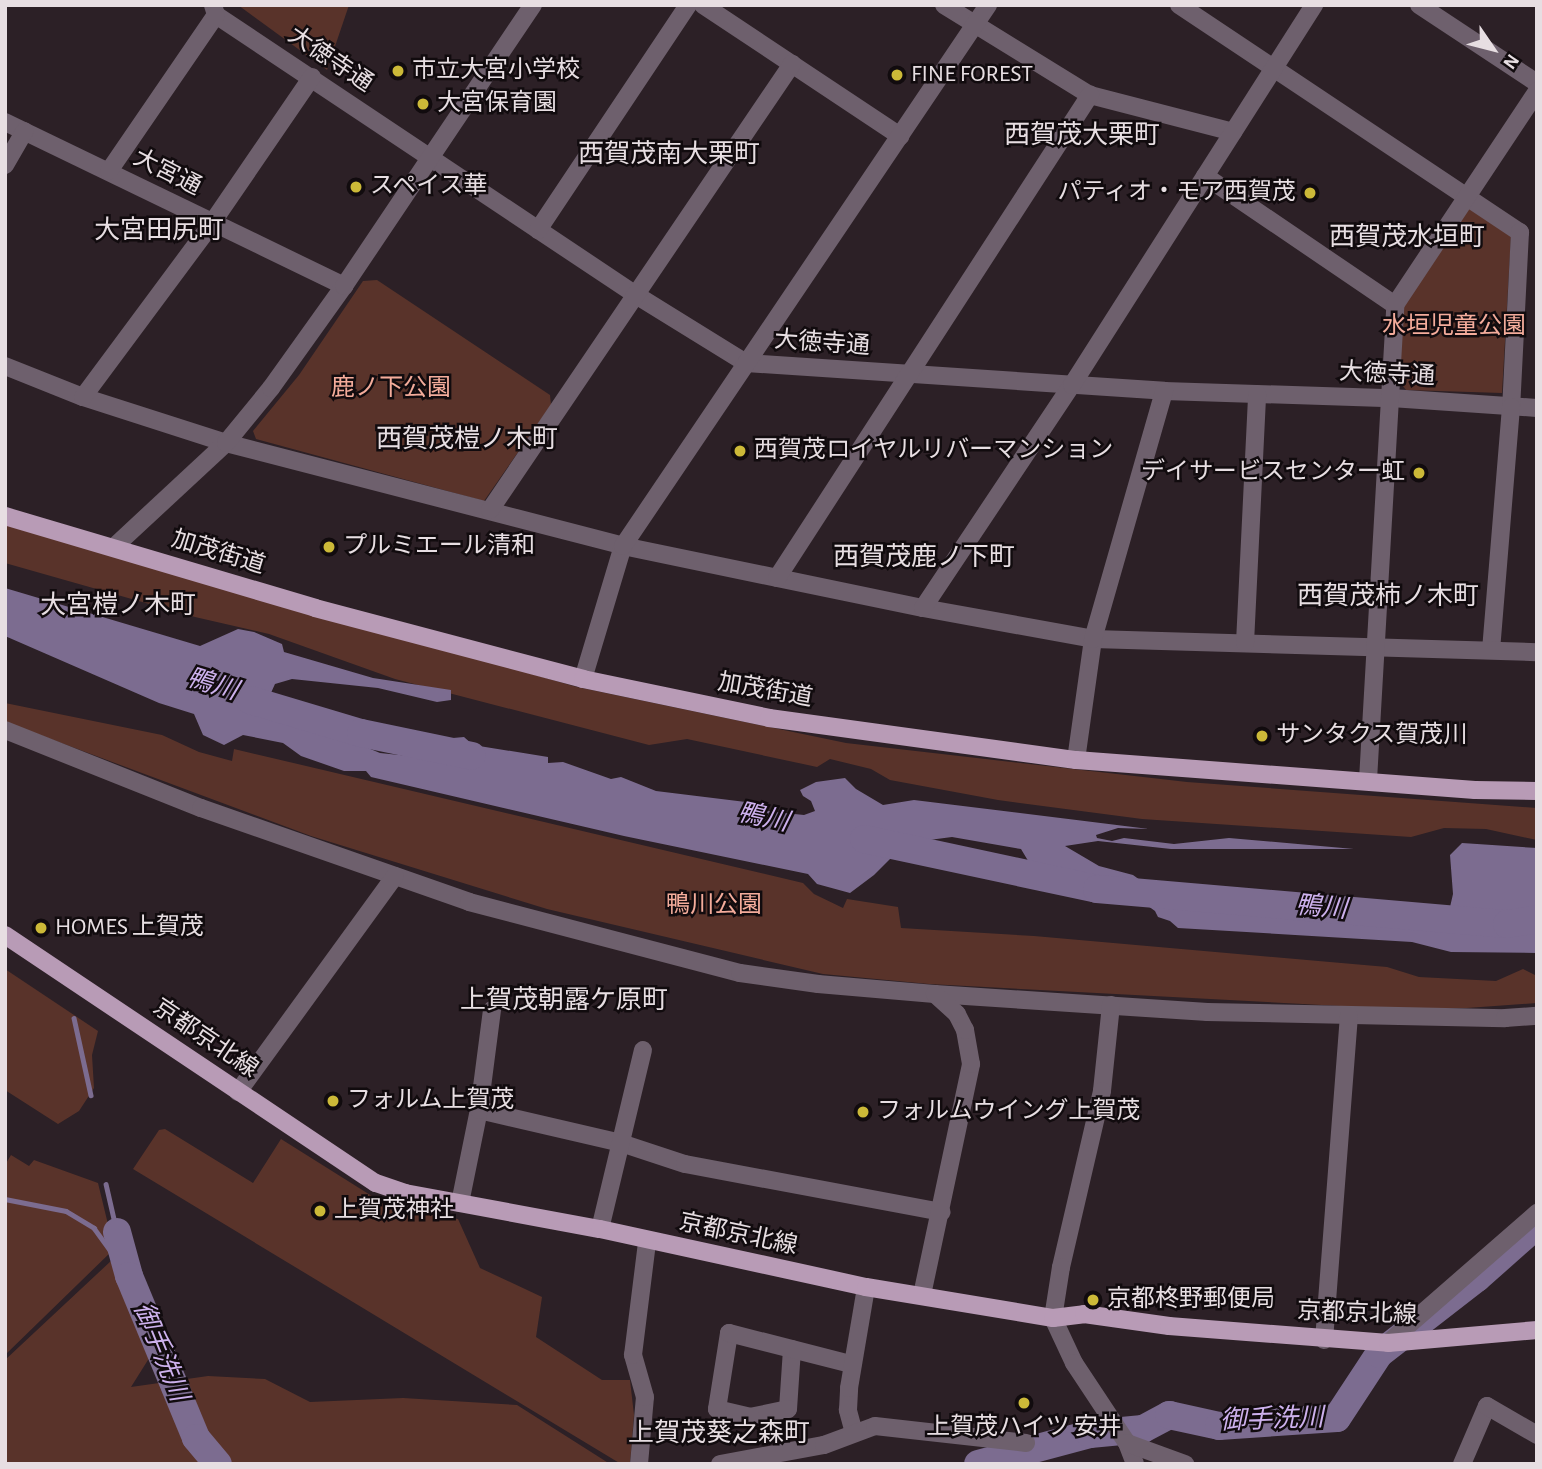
<!DOCTYPE html>
<html>
<head>
<meta charset="utf-8">
<style>
	body { margin:0 }
	#map { position:relative; width:1542px; height:1469px; overflow:hidden; background:#2c2026; font-family:"Alegreya Sans","Noto Sans JP",sans-serif }
	div>[style] { position:absolute }
	[style*='--x'] { left:calc(var(--x)*1px); top:calc(var(--y)*1px); width:calc(var(--w)*1px); rotate:calc(var(--a)*1deg) }
	.green>* { inset:0; background:#59332a }
	.water>* { inset:0; background:#7c6c90 }
	.stream>* { height:4.5px; margin:-2.25px; padding:0 2.25px; transform-origin:2.25px; border-radius:2.25px; background:#7c6c90 }
	.river>* { height:28px; margin:-14px; padding:0 14px; transform-origin:14px; border-radius:14px; background:#7c6c90 }
	.minor>* { height:18px; margin:-9px; padding:0 9px; transform-origin:9px; border-radius:9px; background:#6e606d }
	.major>* { height:18px; margin:-9px; padding:0 9px; transform-origin:9px; border-radius:9px; background:#b89bb6 }
	.dots>* { width:19px; height:19px; translate:-50% -50%; box-sizing:border-box; border:4px solid #110b0e; border-radius:50% }
	span { translate:-50% -50%; white-space:nowrap; text-align:center; line-height:1.15; -webkit-text-stroke:5px #110b0e; paint-order:stroke }
	.street-label { font-size:24px; color:#e7dee2 }
	.poi-label { font-size:24px; color:#e7dee2 }
	.left { translate:0 -50%; text-align:left }
	.right { translate:-100% -50%; text-align:right }
	.park-label { font-size:24px; color:#f4ac9b }
	.neighbourhood-label { font-size:26px; color:#e7dee2 }
	.water-label { font-size:26px; color:#cdb1ed; font-style:italic }
	.frame { position:absolute; inset:0; border:7px solid #e7dee2; pointer-events:none }
	.north { position:absolute; left:1458px; top:14px; width:70px; height:70px; -webkit-text-stroke:5px #110b0e; paint-order:stroke; rotate:125deg; font-size:19px; font-weight:700; line-height:28px; text-align:center; color:#e7dee2 }
	.north::after { content:''; display:block; margin:auto; width:24px; height:32px; background:#e7dee2; clip-path:polygon(50% 0,100% 100%,50% 72%,0 100%) }
</style>
</head>
<body>
<div id="map">
	<div class="green">
		<div style="clip-path:polygon(238px 5px,349px 5px,327px 70px)"></div>
		<div style="clip-path:polygon(1469px 205px,1511px 236px,1502px 393px,1406px 390px,1399px 381px,1401px 309px)"></div>
		<div style="clip-path:polygon(377px 280px,550px 395px,551px 405px,484px 501px,256px 439px,253px 431px,299px 375px,363px 281px)"></div>
		<div style="clip-path:polygon(5px 523px,577px 687px,846px 743px,1187px 782px,1537px 808px,1537px 840px,1486px 829px,1444px 828px,1411px 837px,1142px 819px,998px 800px,890px 780px,871px 769px,830px 759px,817px 767px,687px 739px,649px 745px,395px 679px,269px 634px,195px 617px,5px 563px)"></div>
		<div style="clip-path:polygon(5px 703px,162px 735px,199px 752px,232px 761px,234px 749px,803px 883px,814px 894px,843px 908px,847px 899px,898px 907px,901px 928px,1034px 936px,1387px 967px,1419px 977px,1496px 981px,1523px 969px,1537px 976px,1537px 1003px,1467px 1008px,1378px 1008px,929px 984px,823px 974px,547px 909px,311px 836px,5px 722px)"></div>
		<div style="clip-path:polygon(5px 969px,98px 1031px,92px 1055px,94px 1088px,79px 1111px,58px 1124px,5px 1090px)"></div>
		<div style="clip-path:polygon(165px 1129px,253px 1183px,281px 1139px,375px 1198px,418px 1213px,458px 1219px,480px 1268px,542px 1297px,536px 1337px,602px 1380px,630px 1380px,634px 1415px,630px 1464px,621px 1464px,133px 1169px,159px 1130px)"></div>
		<div style="clip-path:polygon(11px 1155px,29px 1166px,34px 1160px,98px 1183px,114px 1249px,5px 1355px,5px 1165px)"></div>
		<div style="clip-path:polygon(112px 1260px,153px 1352px,131px 1387px,208px 1376px,265px 1379px,310px 1402px,403px 1398px,517px 1405px,610px 1464px,5px 1464px,5px 1360px)"></div>
	</div>
	<div class="water">
		<div style="clip-path:polygon(5px 588px,200px 646px,238px 629px,254px 632px,282px 644px,284px 652px,373px 678px,451px 690px,451px 700px,437px 702px,378px 688px,292px 679px,275px 684px,270px 695px,294px 717px,380px 753px,409px 756px,431px 751px,442px 739px,464px 737px,473px 745px,548px 757px,548px 763px,563px 762px,611px 779px,621px 777px,656px 791px,762px 804px,763px 810px,775px 812px,804px 815px,815px 811px,811px 801px,803px 796px,800px 790px,816px 782px,845px 778px,856px 789px,883px 805px,914px 800px,1149px 829px,1118px 828px,1096px 835px,1097px 838px,1112px 841px,1124px 838px,1174px 844px,1229px 838px,1354px 849px,1171px 849px,1098px 841px,1065px 846px,1099px 866px,1133px 875px,1165px 898px,1189px 907px,1367px 925px,1436px 921px,1450px 907px,1453px 894px,1450px 855px,1462px 843px,1537px 848px,1537px 953px,1451px 952px,1412px 942px,1178px 928px,1170px 921px,1158px 917px,1155px 911px,1137px 898px,1116px 895px,1078px 881px,1046px 880px,1030px 864px,1021px 849px,952px 837px,906px 843px,874px 875px,850px 893px,817px 884px,808px 874px,624px 836px,371px 777px,366px 771px,344px 771px,301px 756px,283px 743px,243px 735px,224px 745px,203px 735px,194px 714px,159px 703px,5px 636px)"></div>
	</div>
	<div class="stream">
		<div style="--x:74;--y:1018;--w:79;--a:77.6"></div>
		<div style="--x:106;--y:1184;--w:49;--a:77.1"></div>
		<div style="--x:5;--y:1199;--w:62;--a:11.1"></div>
		<div style="--x:66;--y:1211;--w:33;--a:31"></div>
		<div style="--x:94;--y:1228;--w:34;--a:54"></div>
		<div style="--x:114;--y:1256;--w:11;--a:27"></div>
	</div>
	<div class="river">
		<div style="--x:250;--y:700;--w:116;--a:16.6"></div>
		<div style="--x:361;--y:733;--w:113;--a:11.7"></div>
		<div style="--x:864;--y:839;--w:238;--a:12.1"></div>
		<div style="--x:1097;--y:889;--w:411;--a:4.9"></div>
		<div style="--x:1507;--y:924;--w:30;--a:-9"></div>
		<div style="--x:117;--y:1232;--w:46;--a:74.7"></div>
		<div style="--x:129;--y:1276;--w:175;--a:67.5"></div>
		<div style="--x:196;--y:1438;--w:34;--a:50"></div>
		<div style="--x:978;--y:1464;--w:116;--a:-15"></div>
		<div style="--x:1090;--y:1434;--w:53;--a:-5.4"></div>
		<div style="--x:1143;--y:1429;--w:30;--a:-28"></div>
		<div style="--x:1169;--y:1415;--w:51;--a:12.4"></div>
		<div style="--x:1219;--y:1426;--w:118;--a:-3.9"></div>
		<div style="--x:1337;--y:1418;--w:77;--a:-56.7"></div>
		<div style="--x:1379;--y:1354;--w:124;--a:-37.8"></div>
		<div style="--x:1477;--y:1278;--w:80;--a:-41.5"></div>
	</div>
	<div class="minor">
		<div style="--x:213;--y:5;--w:10;--a:73"></div>
		<div style="--x:216;--y:15;--w:505;--a:33.69"></div>
		<div style="--x:636;--y:295;--w:129;--a:31.7"></div>
		<div style="--x:746;--y:363;--w:419;--a:3.8"></div>
		<div style="--x:1164;--y:391;--w:227;--a:1.8"></div>
		<div style="--x:1391;--y:398;--w:146;--a:3.9"></div>
		<div style="--x:703;--y:5;--w:237;--a:33.6"></div>
		<div style="--x:944;--y:5;--w:172;--a:31.7"></div>
		<div style="--x:1090;--y:95;--w:148;--a:14.5"></div>
		<div style="--x:1179;--y:5;--w:410;--a:33.7"></div>
		<div style="--x:1520;--y:232;--w:175;--a:92.9"></div>
		<div style="--x:1511;--y:407;--w:243;--a:94.7"></div>
		<div style="--x:1419;--y:5;--w:141;--a:33.5"></div>
		<div style="--x:5;--y:122;--w:377;--a:25.8"></div>
		<div style="--x:5;--y:165;--w:39;--a:-60"></div>
		<div style="--x:109;--y:171;--w:189;--a:-55.6"></div>
		<div style="--x:1205;--y:176;--w:230;--a:34.2"></div>
		<div style="--x:538;--y:230;--w:270;--a:-56.3"></div>
		<div style="--x:5;--y:366;--w:84;--a:21.7"></div>
		<div style="--x:83;--y:397;--w:150;--a:17.8"></div>
		<div style="--x:226;--y:443;--w:410;--a:14.5"></div>
		<div style="--x:623;--y:546;--w:306;--a:11.7"></div>
		<div style="--x:923;--y:608;--w:173;--a:10.3"></div>
		<div style="--x:1093;--y:639;--w:444;--a:1.7"></div>
		<div style="--x:83;--y:397;--w:217;--a:-53.4"></div>
		<div style="--x:212;--y:223;--w:177;--a:-55.6"></div>
		<div style="--x:490;--y:510;--w:539;--a:-55.9"></div>
		<div style="--x:114;--y:547;--w:153;--a:-42.9"></div>
		<div style="--x:226;--y:443;--w:71;--a:-50.7"></div>
		<div style="--x:271;--y:388;--w:125;--a:-54.4"></div>
		<div style="--x:344;--y:286;--w:339;--a:-56.1"></div>
		<div style="--x:777;--y:578;--w:576;--a:-57.06"></div>
		<div style="--x:923;--y:608;--w:268;--a:-56.3"></div>
		<div style="--x:1072;--y:385;--w:451;--a:-57.5"></div>
		<div style="--x:1245;--y:643;--w:249;--a:-87.2"></div>
		<div style="--x:583;--y:679;--w:139;--a:-73.3"></div>
		<div style="--x:623;--y:546;--w:653;--a:-55.99"></div>
		<div style="--x:5;--y:730;--w:211;--a:21.7"></div>
		<div style="--x:201;--y:808;--w:284;--a:19.3"></div>
		<div style="--x:469;--y:902;--w:280;--a:14.7"></div>
		<div style="--x:740;--y:973;--w:79;--a:8"></div>
		<div style="--x:818;--y:984;--w:117;--a:4.9"></div>
		<div style="--x:935;--y:994;--w:273;--a:3.8"></div>
		<div style="--x:1207;--y:1012;--w:298;--a:1.2"></div>
		<div style="--x:1505;--y:1018;--w:32;--a:-4"></div>
		<div style="--x:1076;--y:760;--w:122;--a:-82"></div>
		<div style="--x:1093;--y:639;--w:258;--a:-74"></div>
		<div style="--x:1368;--y:780;--w:476;--a:-86.7"></div>
		<div style="--x:1395;--y:305;--w:257;--a:-56.4"></div>
		<div style="--x:1111;--y:1005;--w:86;--a:96"></div>
		<div style="--x:1102;--y:1091;--w:181;--a:103.1"></div>
		<div style="--x:1061;--y:1267;--w:52;--a:98.9"></div>
		<div style="--x:1053;--y:1318;--w:50;--a:65"></div>
		<div style="--x:1074;--y:1363;--w:96;--a:56.5"></div>
		<div style="--x:1127;--y:1443;--w:22;--a:69"></div>
		<div style="--x:238;--y:1092;--w:267;--a:-54"></div>
		<div style="--x:479;--y:1110;--w:146;--a:13.1"></div>
		<div style="--x:621;--y:1143;--w:67;--a:18.2"></div>
		<div style="--x:685;--y:1164;--w:261;--a:10.6"></div>
		<div style="--x:460;--y:1203;--w:95;--a:-78.5"></div>
		<div style="--x:479;--y:1110;--w:101;--a:-82.6"></div>
		<div style="--x:600;--y:1229;--w:184;--a:-76.5"></div>
		<div style="--x:922;--y:1295;--w:236;--a:-78"></div>
		<div style="--x:971;--y:1064;--w:35;--a:-100"></div>
		<div style="--x:965;--y:1030;--w:18;--a:-117"></div>
		<div style="--x:957;--y:1014;--w:30;--a:-138"></div>
		<div style="--x:1324;--y:1340;--w:325;--a:-85.6"></div>
		<div style="--x:1388;--y:1343;--w:198;--a:-41.1"></div>
		<div style="--x:792;--y:1349;--w:60;--a:93.8"></div>
		<div style="--x:788;--y:1409;--w:38;--a:168"></div>
		<div style="--x:751;--y:1417;--w:35;--a:-167"></div>
		<div style="--x:717;--y:1409;--w:77;--a:-81"></div>
		<div style="--x:729;--y:1333;--w:126;--a:14.3"></div>
		<div style="--x:854;--y:1433;--w:24;--a:-105"></div>
		<div style="--x:848;--y:1410;--w:22;--a:-87"></div>
		<div style="--x:849;--y:1388;--w:102;--a:-80.4"></div>
		<div style="--x:1127;--y:1443;--w:62;--a:19.9"></div>
		<div style="--x:639;--y:1464;--w:67;--a:-84.9"></div>
		<div style="--x:645;--y:1397;--w:44;--a:-105.9"></div>
		<div style="--x:633;--y:1355;--w:114;--a:-82.9"></div>
		<div style="--x:720;--y:1464;--w:106;--a:-10.4"></div>
		<div style="--x:824;--y:1445;--w:54;--a:-20.4"></div>
		<div style="--x:875;--y:1426;--w:152;--a:6.4"></div>
		<div style="--x:1462;--y:1464;--w:63;--a:-66.7"></div>
		<div style="--x:1487;--y:1406;--w:58;--a:30.1"></div>
	</div>
	<div class="major">
		<div style="--x:5;--y:516;--w:323;--a:16.5"></div>
		<div style="--x:315;--y:608;--w:277;--a:14.8"></div>
		<div style="--x:583;--y:679;--w:190;--a:11.8"></div>
		<div style="--x:769;--y:718;--w:310;--a:7.8"></div>
		<div style="--x:1076;--y:760;--w:400;--a:4.3"></div>
		<div style="--x:1475;--y:790;--w:62;--a:0.9"></div>
		<div style="--x:5;--y:935;--w:446;--a:33.8"></div>
		<div style="--x:376;--y:1183;--w:31;--a:19"></div>
		<div style="--x:405;--y:1193;--w:198;--a:10.5"></div>
		<div style="--x:600;--y:1229;--w:272;--a:12.3"></div>
		<div style="--x:866;--y:1287;--w:190;--a:9.4"></div>
		<div style="--x:1053;--y:1318;--w:31;--a:-7"></div>
		<div style="--x:1084;--y:1314;--w:86;--a:8"></div>
		<div style="--x:1169;--y:1326;--w:220;--a:4.4"></div>
		<div style="--x:1388;--y:1343;--w:150;--a:-5"></div>
	</div>
	<div class="dots">
		<div style="left:398px;top:71px;background:#ccb938"></div>
		<div style="left:897px;top:75px;background:#ccb938"></div>
		<div style="left:423px;top:104px;background:#ccb938"></div>
		<div style="left:356px;top:187px;background:#ccb938"></div>
		<div style="left:1310px;top:193px;background:#ccb938"></div>
		<div style="left:740px;top:451px;background:#ccb938"></div>
		<div style="left:1419px;top:473px;background:#ccb938"></div>
		<div style="left:329px;top:547px;background:#ccb938"></div>
		<div style="left:1262px;top:736px;background:#ccb938"></div>
		<div style="left:41px;top:928px;background:#ccb938"></div>
		<div style="left:333px;top:1101px;background:#ccb938"></div>
		<div style="left:863px;top:1112px;background:#ccb938"></div>
		<div style="left:320px;top:1211px;background:#ccb938"></div>
		<div style="left:1093px;top:1300px;background:#ccb938"></div>
		<div style="left:1024px;top:1403px;background:#ccb938"></div>
	</div>
	<div class="street-label">
		<span style="left:330px;top:60px;rotate:34deg">大徳寺通</span>
		<span style="left:167px;top:173px;rotate:27deg">大宮通</span>
		<span style="left:822px;top:344px;rotate:4deg">大徳寺通</span>
		<span style="left:1387px;top:375px;rotate:3deg">大徳寺通</span>
		<span style="left:218px;top:553px;rotate:17deg">加茂街道</span>
		<span style="left:765px;top:691px;rotate:10deg">加茂街道</span>
		<span style="left:205px;top:1039px;rotate:34deg">京都京北線</span>
		<span style="left:738px;top:1235px;rotate:12deg">京都京北線</span>
		<span style="left:1357px;top:1314px;rotate:2deg">京都京北線</span>
	</div>
	<div class="poi-label">
		<span class="left" style="left:412px;top:71px">市立大宮小学校</span>
		<span class="left" style="left:911px;top:75px">FINE FOREST</span>
		<span class="left" style="left:437px;top:104px">大宮保育園</span>
		<span class="left" style="left:370px;top:187px">スペイス華</span>
		<span class="right" style="left:1296px;top:193px">パティオ・モア西賀茂</span>
		<span class="left" style="left:754px;top:451px">西賀茂ロイヤルリバーマンション</span>
		<span class="right" style="left:1405px;top:473px">デイサービスセンター虹</span>
		<span class="left" style="left:343px;top:547px">プルミエール清和</span>
		<span class="left" style="left:1276px;top:736px">サンタクス賀茂川</span>
		<span class="left" style="left:55px;top:928px">HOMES 上賀茂</span>
		<span class="left" style="left:347px;top:1101px">フォルム上賀茂</span>
		<span class="left" style="left:877px;top:1112px">フォルムウイング上賀茂</span>
		<span class="left" style="left:334px;top:1211px">上賀茂神社</span>
		<span class="left" style="left:1107px;top:1300px">京都柊野郵便局</span>
		<span style="left:1024px;top:1428px">上賀茂ハイツ 安井</span>
	</div>
	<div class="park-label">
		<span style="left:1454px;top:327px">水垣児童公園</span>
		<span style="left:391px;top:389px">鹿ノ下公園</span>
		<span style="left:714px;top:906px">鴨川公園</span>
	</div>
	<div class="neighbourhood-label">
		<span style="left:1082px;top:136px">西賀茂大栗町</span>
		<span style="left:669px;top:155px">西賀茂南大栗町</span>
		<span style="left:159px;top:231px">大宮田尻町</span>
		<span style="left:1407px;top:238px">西賀茂水垣町</span>
		<span style="left:467px;top:440px">西賀茂榿ノ木町</span>
		<span style="left:924px;top:558px">西賀茂鹿ノ下町</span>
		<span style="left:1388px;top:597px">西賀茂柿ノ木町</span>
		<span style="left:118px;top:606px">大宮榿ノ木町</span>
		<span style="left:564px;top:1001px">上賀茂朝露ケ原町</span>
		<span style="left:719px;top:1434px">上賀茂葵之森町</span>
	</div>
	<div class="water-label">
		<span style="left:212px;top:685px;rotate:17deg">鴨川</span>
		<span style="left:763px;top:818px;rotate:12deg">鴨川</span>
		<span style="left:1321px;top:908px;rotate:5deg">鴨川</span>
		<span style="left:160px;top:1352px;rotate:68deg">御手洗川</span>
		<span style="left:1272px;top:1420px;rotate:-2deg">御手洗川</span>
	</div>
	<div class="frame"></div>
	<div class="north">N</div>
</div>
</body>
</html>
